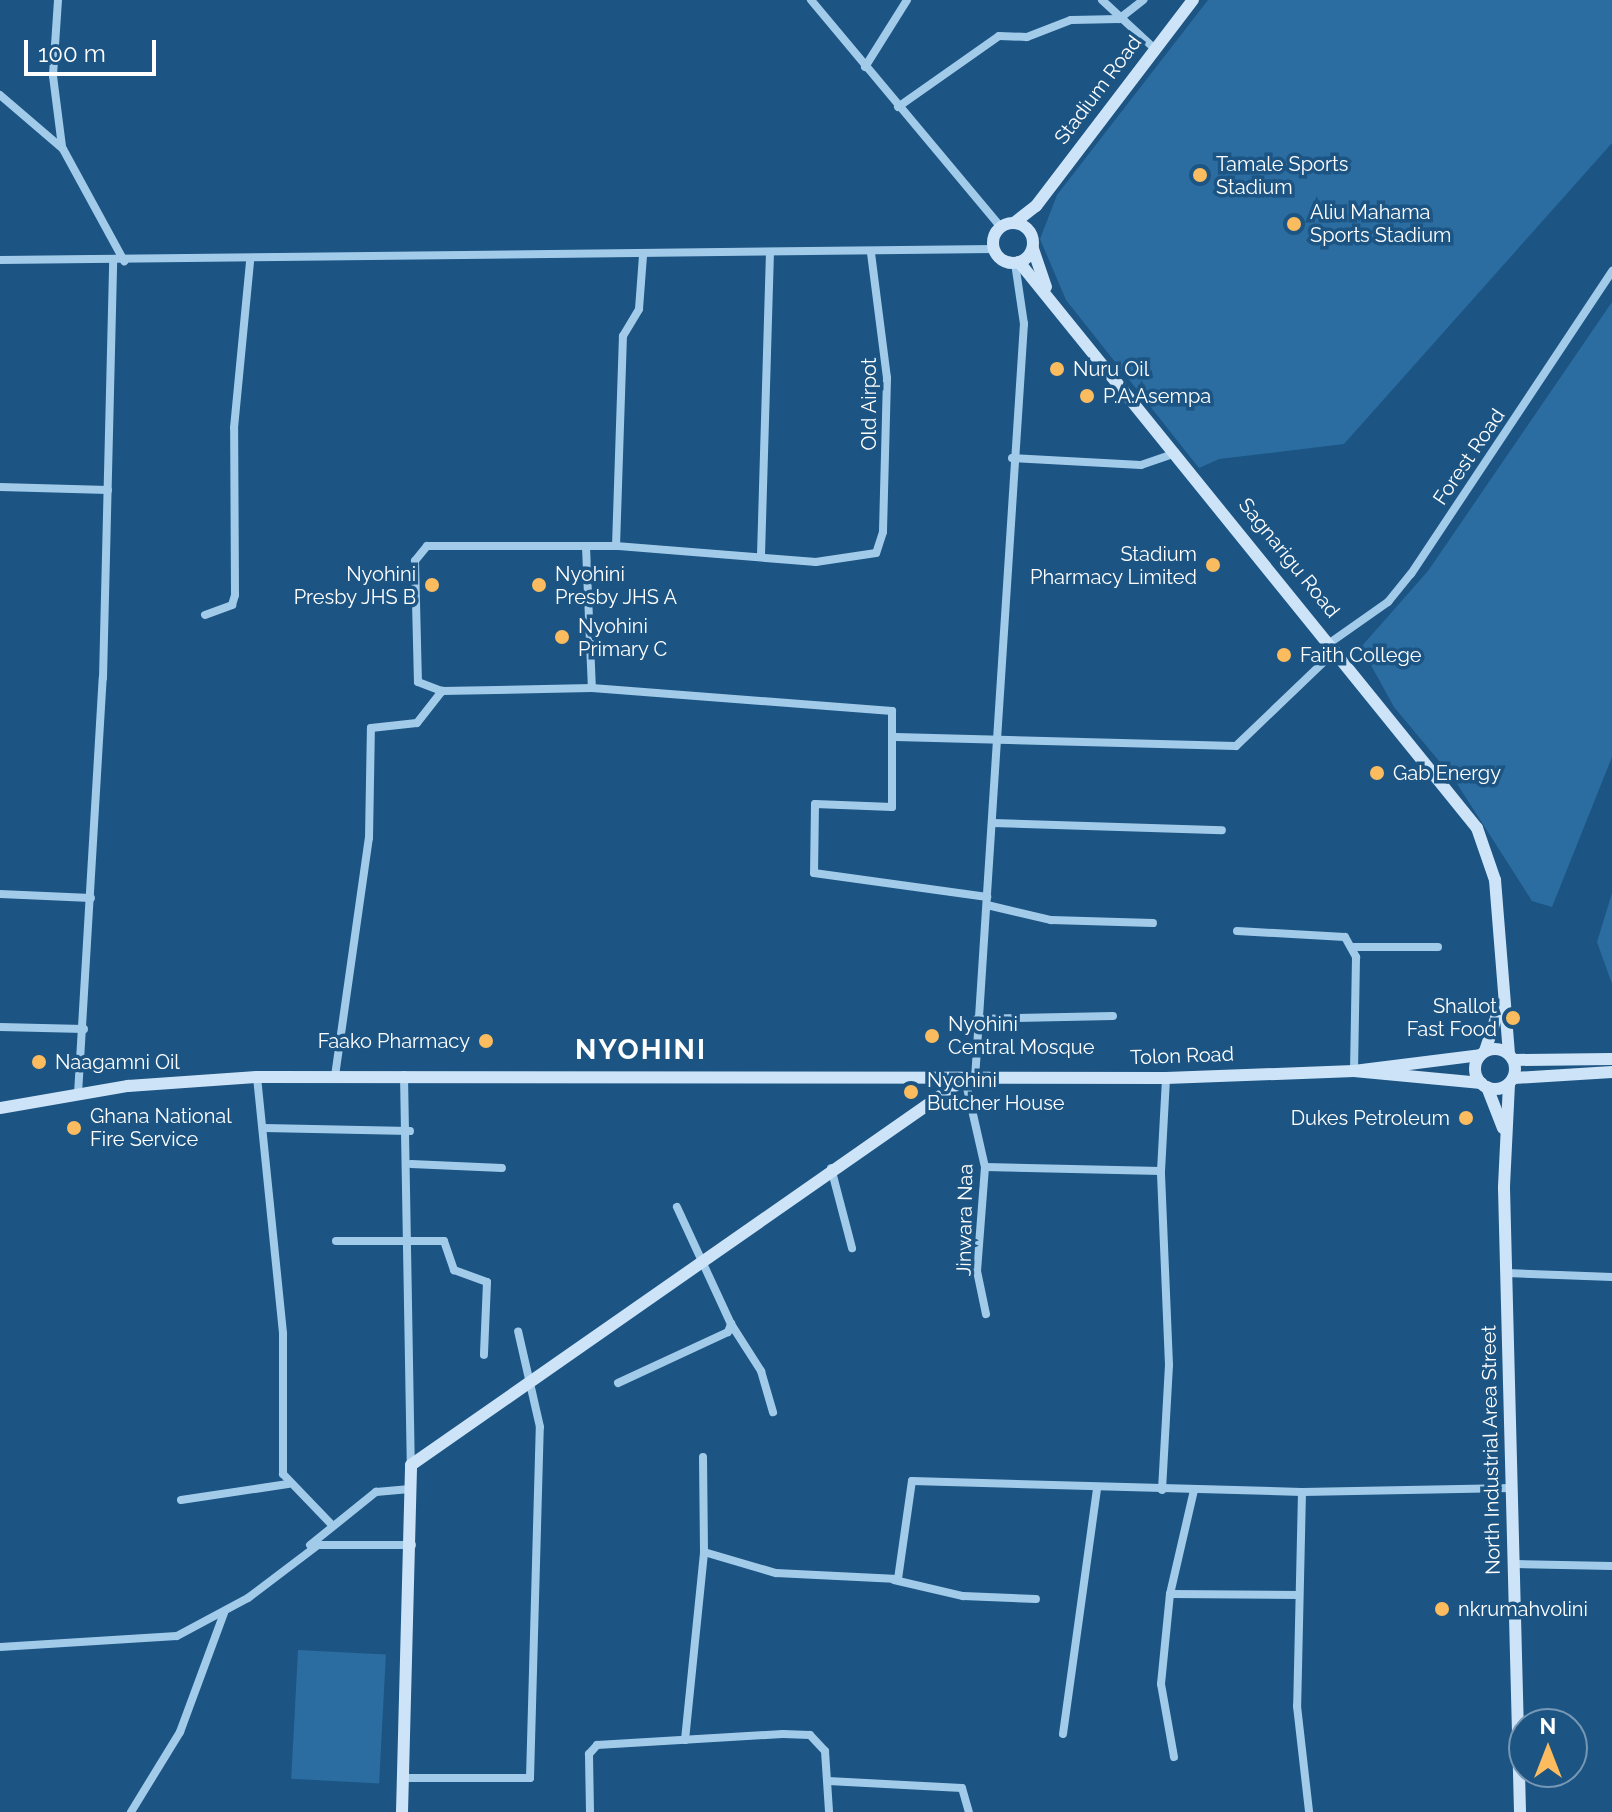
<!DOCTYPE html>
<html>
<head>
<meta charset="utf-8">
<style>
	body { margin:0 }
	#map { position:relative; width:1612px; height:1812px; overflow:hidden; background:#1c5483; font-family:Raleway,sans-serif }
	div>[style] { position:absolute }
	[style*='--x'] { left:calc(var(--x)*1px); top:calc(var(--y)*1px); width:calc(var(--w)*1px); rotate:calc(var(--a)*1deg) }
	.green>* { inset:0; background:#2b6da0; transform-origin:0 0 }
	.street>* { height:8px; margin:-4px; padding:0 4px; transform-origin:4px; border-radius:4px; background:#a2cbea }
	.secondary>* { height:12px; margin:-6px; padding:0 6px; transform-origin:6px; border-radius:6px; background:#cde4f8 }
	.secondary>.ring { margin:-6px; padding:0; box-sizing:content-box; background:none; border:12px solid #cde4f8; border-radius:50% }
	.dots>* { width:22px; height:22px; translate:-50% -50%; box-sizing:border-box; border:4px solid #1c5483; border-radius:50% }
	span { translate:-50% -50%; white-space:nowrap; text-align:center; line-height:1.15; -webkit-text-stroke:7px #1c5483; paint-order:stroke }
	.street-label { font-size:20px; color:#fff }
	.poi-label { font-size:20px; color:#fff }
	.left { translate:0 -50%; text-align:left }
	.right { translate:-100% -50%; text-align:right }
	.district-label { font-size:28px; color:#fff; font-weight:700; letter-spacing:2px }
	.north { position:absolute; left:1508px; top:1708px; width:80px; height:80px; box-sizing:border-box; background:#1c5483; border:2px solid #7798b5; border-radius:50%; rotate:0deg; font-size:22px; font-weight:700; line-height:32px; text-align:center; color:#fff }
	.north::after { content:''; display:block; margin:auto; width:28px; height:36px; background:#fbbc5f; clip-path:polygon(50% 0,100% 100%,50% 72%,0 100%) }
	.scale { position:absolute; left:24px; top:40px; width:132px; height:36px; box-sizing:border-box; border:4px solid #fff; border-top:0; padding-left:10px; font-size:24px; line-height:28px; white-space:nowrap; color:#fff; -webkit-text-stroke:6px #1c5483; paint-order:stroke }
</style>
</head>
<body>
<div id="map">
	<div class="green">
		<div style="clip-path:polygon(1208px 0,1612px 0,1612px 143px,1344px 444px,1219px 459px,1199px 468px,1066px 300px,1040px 239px,1057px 195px)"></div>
		<div style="clip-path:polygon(1612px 302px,1612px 757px,1552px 907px,1532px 901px,1454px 779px,1394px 707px,1361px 647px,1428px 571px)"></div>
		<div style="clip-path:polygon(1612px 893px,1612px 984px,1597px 942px)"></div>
		<div style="left:298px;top:1650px;width:88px;height:129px;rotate:3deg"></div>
	</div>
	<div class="street">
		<div style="--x:58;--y:0;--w:76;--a:93.8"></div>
		<div style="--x:53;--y:76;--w:71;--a:82.7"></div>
		<div style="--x:811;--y:0;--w:296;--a:50.1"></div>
		<div style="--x:1102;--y:0;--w:72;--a:42.8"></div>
		<div style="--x:865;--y:67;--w:79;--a:-57.9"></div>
		<div style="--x:0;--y:95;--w:83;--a:40.6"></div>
		<div style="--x:63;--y:149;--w:128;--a:61.4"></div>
		<div style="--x:898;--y:107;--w:123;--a:-35.1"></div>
		<div style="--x:999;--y:36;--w:28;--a:2"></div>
		<div style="--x:1027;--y:37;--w:47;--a:-21.1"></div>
		<div style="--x:1071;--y:20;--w:48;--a:-1.2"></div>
		<div style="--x:1119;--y:19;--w:31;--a:-38"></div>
		<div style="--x:871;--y:253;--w:126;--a:82.7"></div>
		<div style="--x:887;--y:378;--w:154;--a:91.5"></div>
		<div style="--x:883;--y:532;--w:22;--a:108"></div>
		<div style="--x:876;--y:553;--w:61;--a:171.5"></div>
		<div style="--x:816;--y:562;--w:201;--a:-175.4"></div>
		<div style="--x:616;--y:546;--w:189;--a:180"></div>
		<div style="--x:427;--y:546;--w:19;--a:129"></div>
		<div style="--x:415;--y:561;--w:121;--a:88.6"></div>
		<div style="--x:418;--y:682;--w:26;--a:21"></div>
		<div style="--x:442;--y:691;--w:150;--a:-1.1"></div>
		<div style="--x:592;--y:688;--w:301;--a:4.4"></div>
		<div style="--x:892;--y:711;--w:96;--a:90"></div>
		<div style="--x:892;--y:807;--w:77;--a:-177.8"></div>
		<div style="--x:815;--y:804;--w:69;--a:90.8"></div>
		<div style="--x:814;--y:873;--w:175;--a:7.9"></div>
		<div style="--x:0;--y:260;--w:994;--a:-0.63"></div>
		<div style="--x:1012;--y:458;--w:129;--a:3.1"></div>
		<div style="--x:1141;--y:465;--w:37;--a:-19"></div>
		<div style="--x:0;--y:487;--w:108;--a:1.6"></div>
		<div style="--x:616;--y:546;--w:210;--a:-88.1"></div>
		<div style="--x:623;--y:336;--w:31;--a:-59"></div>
		<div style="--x:639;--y:309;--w:53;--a:-85.7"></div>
		<div style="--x:586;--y:547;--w:141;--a:87.6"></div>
		<div style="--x:761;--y:555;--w:301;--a:-88.3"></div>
		<div style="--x:205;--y:615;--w:29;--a:-20"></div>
		<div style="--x:232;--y:605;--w:10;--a:-73"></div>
		<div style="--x:235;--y:595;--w:167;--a:-90.3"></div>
		<div style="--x:234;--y:428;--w:167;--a:-84.5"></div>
		<div style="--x:1331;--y:642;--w:70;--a:-35.1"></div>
		<div style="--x:1388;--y:602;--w:36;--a:-51"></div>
		<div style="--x:1411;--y:574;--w:364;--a:-56.4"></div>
		<div style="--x:896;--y:737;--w:340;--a:1.5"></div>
		<div style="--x:1236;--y:746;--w:139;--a:-43.8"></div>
		<div style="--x:993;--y:823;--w:229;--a:1.8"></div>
		<div style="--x:0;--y:894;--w:91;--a:2.5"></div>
		<div style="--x:987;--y:905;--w:66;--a:13.2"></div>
		<div style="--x:1051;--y:920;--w:102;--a:1.7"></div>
		<div style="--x:1237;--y:931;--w:108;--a:3.2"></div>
		<div style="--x:1345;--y:937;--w:23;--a:61"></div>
		<div style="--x:1356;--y:957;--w:114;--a:91"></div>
		<div style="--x:1351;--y:947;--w:87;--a:0"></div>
		<div style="--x:977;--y:1019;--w:136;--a:-1.3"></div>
		<div style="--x:0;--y:1027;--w:84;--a:1.4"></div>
		<div style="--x:404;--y:1075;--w:390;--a:89"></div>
		<div style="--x:335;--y:1076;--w:240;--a:-81.9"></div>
		<div style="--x:369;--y:838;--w:110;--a:-89"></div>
		<div style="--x:371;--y:728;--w:46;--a:-6.2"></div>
		<div style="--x:417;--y:723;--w:41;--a:-52"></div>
		<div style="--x:257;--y:1077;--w:258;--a:84.2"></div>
		<div style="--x:283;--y:1334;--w:140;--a:90"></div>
		<div style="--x:283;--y:1474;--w:71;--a:46.1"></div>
		<div style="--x:965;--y:1079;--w:90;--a:77.2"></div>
		<div style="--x:985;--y:1167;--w:104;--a:94.4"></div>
		<div style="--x:977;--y:1271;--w:44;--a:78.2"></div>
		<div style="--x:975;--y:1079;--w:757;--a:-86.29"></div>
		<div style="--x:1024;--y:324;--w:62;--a:-98.4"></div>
		<div style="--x:78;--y:1094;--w:417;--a:-86.6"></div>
		<div style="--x:103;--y:678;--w:418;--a:-88.6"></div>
		<div style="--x:264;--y:1128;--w:146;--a:1.2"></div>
		<div style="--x:411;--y:1164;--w:91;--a:2.5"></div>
		<div style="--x:985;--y:1167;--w:176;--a:1.3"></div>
		<div style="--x:831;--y:1168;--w:83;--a:75.3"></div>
		<div style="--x:336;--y:1241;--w:108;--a:0"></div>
		<div style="--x:444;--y:1241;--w:31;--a:71"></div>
		<div style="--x:454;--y:1270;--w:35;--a:20"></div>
		<div style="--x:487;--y:1282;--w:73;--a:92.4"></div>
		<div style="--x:1507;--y:1273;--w:105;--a:2.2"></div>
		<div style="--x:731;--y:1324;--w:56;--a:57.4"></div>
		<div style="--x:761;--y:1371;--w:43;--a:73.7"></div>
		<div style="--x:618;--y:1383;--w:121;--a:-24.9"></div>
		<div style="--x:728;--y:1332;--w:9;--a:-69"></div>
		<div style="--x:731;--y:1324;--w:129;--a:-114.8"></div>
		<div style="--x:1162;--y:1490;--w:125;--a:-86.8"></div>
		<div style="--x:1169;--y:1365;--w:194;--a:-92.4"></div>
		<div style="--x:1161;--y:1171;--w:93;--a:-86.9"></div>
		<div style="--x:1302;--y:1492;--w:214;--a:91.3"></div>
		<div style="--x:1297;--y:1706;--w:107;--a:83.5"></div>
		<div style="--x:181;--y:1500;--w:108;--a:-8.5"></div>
		<div style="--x:310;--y:1545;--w:85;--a:-38.8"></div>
		<div style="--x:376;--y:1492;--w:34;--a:-5"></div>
		<div style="--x:704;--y:1552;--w:75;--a:16.3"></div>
		<div style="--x:776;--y:1573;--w:122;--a:2.8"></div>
		<div style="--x:898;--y:1579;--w:99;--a:-81.9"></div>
		<div style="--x:912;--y:1481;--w:390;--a:1.6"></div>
		<div style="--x:1302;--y:1492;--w:210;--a:-1.1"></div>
		<div style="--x:1514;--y:1564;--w:98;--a:1.2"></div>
		<div style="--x:894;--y:1580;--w:71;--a:13.1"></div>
		<div style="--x:963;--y:1596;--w:73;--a:2.4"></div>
		<div style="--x:1170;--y:1594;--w:129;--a:0.4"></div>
		<div style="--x:0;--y:1647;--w:177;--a:-3.6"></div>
		<div style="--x:177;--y:1636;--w:81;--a:-28.2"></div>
		<div style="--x:248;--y:1598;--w:88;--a:-37.1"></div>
		<div style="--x:318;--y:1545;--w:94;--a:0"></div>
		<div style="--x:1063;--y:1734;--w:248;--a:-82.1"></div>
		<div style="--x:685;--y:1740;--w:189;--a:-84.2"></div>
		<div style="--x:704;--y:1552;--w:95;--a:-90.6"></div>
		<div style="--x:1174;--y:1757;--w:74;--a:-100.1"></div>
		<div style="--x:1161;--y:1684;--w:90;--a:-84.3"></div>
		<div style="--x:1170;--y:1594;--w:107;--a:-77"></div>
		<div style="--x:402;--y:1778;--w:128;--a:0"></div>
		<div style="--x:530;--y:1778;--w:351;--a:-88.4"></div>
		<div style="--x:540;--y:1427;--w:98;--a:-102.9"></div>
		<div style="--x:828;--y:1781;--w:134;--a:3"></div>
		<div style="--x:962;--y:1788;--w:25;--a:74"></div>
		<div style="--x:131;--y:1812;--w:94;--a:-58.5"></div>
		<div style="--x:180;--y:1732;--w:127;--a:-69.7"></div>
		<div style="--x:590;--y:1812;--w:58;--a:-91"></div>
		<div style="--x:589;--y:1754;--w:12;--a:-48"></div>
		<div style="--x:597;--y:1745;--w:186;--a:-3.4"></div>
		<div style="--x:783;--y:1734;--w:27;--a:2"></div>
		<div style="--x:810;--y:1735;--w:22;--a:47"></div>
		<div style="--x:825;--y:1751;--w:61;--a:86.2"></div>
	</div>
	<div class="secondary">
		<div class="ring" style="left:993px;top:223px;width:28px;height:28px"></div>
		<div style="--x:1014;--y:223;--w:28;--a:-38"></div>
		<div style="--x:1036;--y:206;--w:259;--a:-52.7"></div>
		<div style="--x:1033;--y:249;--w:40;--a:71.1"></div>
		<div style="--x:1019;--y:262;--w:728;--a:51.02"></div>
		<div style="--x:1477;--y:828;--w:55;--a:70.9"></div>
		<div style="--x:1495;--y:880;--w:174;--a:85.4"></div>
		<div class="ring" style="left:1475px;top:1049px;width:28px;height:28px"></div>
		<div style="--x:1485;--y:1051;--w:44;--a:-71.6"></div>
		<div style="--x:1514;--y:1060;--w:98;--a:-0.6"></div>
		<div style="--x:1354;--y:1071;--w:128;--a:5.4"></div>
		<div style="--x:1514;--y:1078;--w:98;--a:-3.5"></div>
		<div style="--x:1509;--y:1084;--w:104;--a:92.8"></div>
		<div style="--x:1504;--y:1188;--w:624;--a:88.53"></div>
		<div style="--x:1487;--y:1087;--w:44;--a:68.7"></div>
		<div style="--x:0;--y:1108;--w:130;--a:-9.8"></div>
		<div style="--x:128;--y:1086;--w:129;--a:-4"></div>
		<div style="--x:257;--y:1077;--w:909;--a:0.06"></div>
		<div style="--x:1166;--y:1078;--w:188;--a:-2.1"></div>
		<div style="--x:1354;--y:1071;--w:127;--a:-7.2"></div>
		<div style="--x:402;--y:1812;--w:347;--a:-88.5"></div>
		<div style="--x:411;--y:1465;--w:673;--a:-34.89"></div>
	</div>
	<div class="dots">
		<div style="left:1200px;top:175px;background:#fbbc5f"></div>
		<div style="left:1294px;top:224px;background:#fbbc5f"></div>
		<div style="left:1057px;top:369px;background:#fbbc5f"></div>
		<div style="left:1087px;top:396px;background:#fbbc5f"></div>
		<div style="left:1213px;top:565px;background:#fbbc5f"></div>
		<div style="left:432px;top:585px;background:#fbbc5f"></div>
		<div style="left:539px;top:585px;background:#fbbc5f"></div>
		<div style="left:562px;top:637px;background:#fbbc5f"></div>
		<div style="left:1284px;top:655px;background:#fbbc5f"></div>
		<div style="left:1377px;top:773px;background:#fbbc5f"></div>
		<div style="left:1513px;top:1018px;background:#fbbc5f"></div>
		<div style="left:932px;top:1036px;background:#fbbc5f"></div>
		<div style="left:486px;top:1041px;background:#fbbc5f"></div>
		<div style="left:39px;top:1062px;background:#fbbc5f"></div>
		<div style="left:911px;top:1092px;background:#fbbc5f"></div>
		<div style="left:1466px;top:1118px;background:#fbbc5f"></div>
		<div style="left:74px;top:1128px;background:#fbbc5f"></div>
		<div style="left:1442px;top:1609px;background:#fbbc5f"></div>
	</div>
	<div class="street-label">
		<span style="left:1098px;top:90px;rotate:-53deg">Stadium Road</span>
		<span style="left:869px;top:404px;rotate:-90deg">Old Airpot</span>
		<span style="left:1469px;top:457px;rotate:-56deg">Forest Road</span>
		<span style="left:1289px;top:558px;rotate:51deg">Sagnarigu Road</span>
		<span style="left:1182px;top:1056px;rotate:-2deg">Tolon Road</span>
		<span style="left:965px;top:1220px;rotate:-89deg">Jinwara Naa</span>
		<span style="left:1491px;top:1450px;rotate:-91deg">North Industrial Area Street</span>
	</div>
	<div class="poi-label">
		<span class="left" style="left:1216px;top:176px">Tamale Sports<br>Stadium</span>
		<span class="left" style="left:1310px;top:224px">Aliu Mahama<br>Sports Stadium</span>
		<span class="left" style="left:1073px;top:369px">Nuru Oil</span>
		<span class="left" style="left:1103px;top:396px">P.A.Asempa</span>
		<span class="right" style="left:1197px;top:566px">Stadium<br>Pharmacy Limited</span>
		<span class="right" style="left:416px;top:586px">Nyohini<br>Presby JHS B</span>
		<span class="left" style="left:555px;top:586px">Nyohini<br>Presby JHS A</span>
		<span class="left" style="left:578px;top:638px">Nyohini<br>Primary C</span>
		<span class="left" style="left:1300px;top:655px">Faith College</span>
		<span class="left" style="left:1393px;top:773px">Gab Energy</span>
		<span class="right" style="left:1497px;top:1018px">Shallot<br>Fast Food</span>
		<span class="left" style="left:948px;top:1036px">Nyohini<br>Central Mosque</span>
		<span class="right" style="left:470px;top:1041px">Faako Pharmacy</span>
		<span class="left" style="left:55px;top:1062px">Naagamni Oil</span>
		<span class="left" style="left:927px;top:1092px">Nyohini<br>Butcher House</span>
		<span class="left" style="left:90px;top:1128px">Ghana National<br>Fire Service</span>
		<span class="right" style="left:1450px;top:1118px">Dukes Petroleum</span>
		<span class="left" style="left:1458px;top:1609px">nkrumahvolini</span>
	</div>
	<div class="district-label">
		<span style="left:641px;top:1050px">NYOHINI</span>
	</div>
	<div class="north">N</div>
	<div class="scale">100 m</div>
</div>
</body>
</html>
